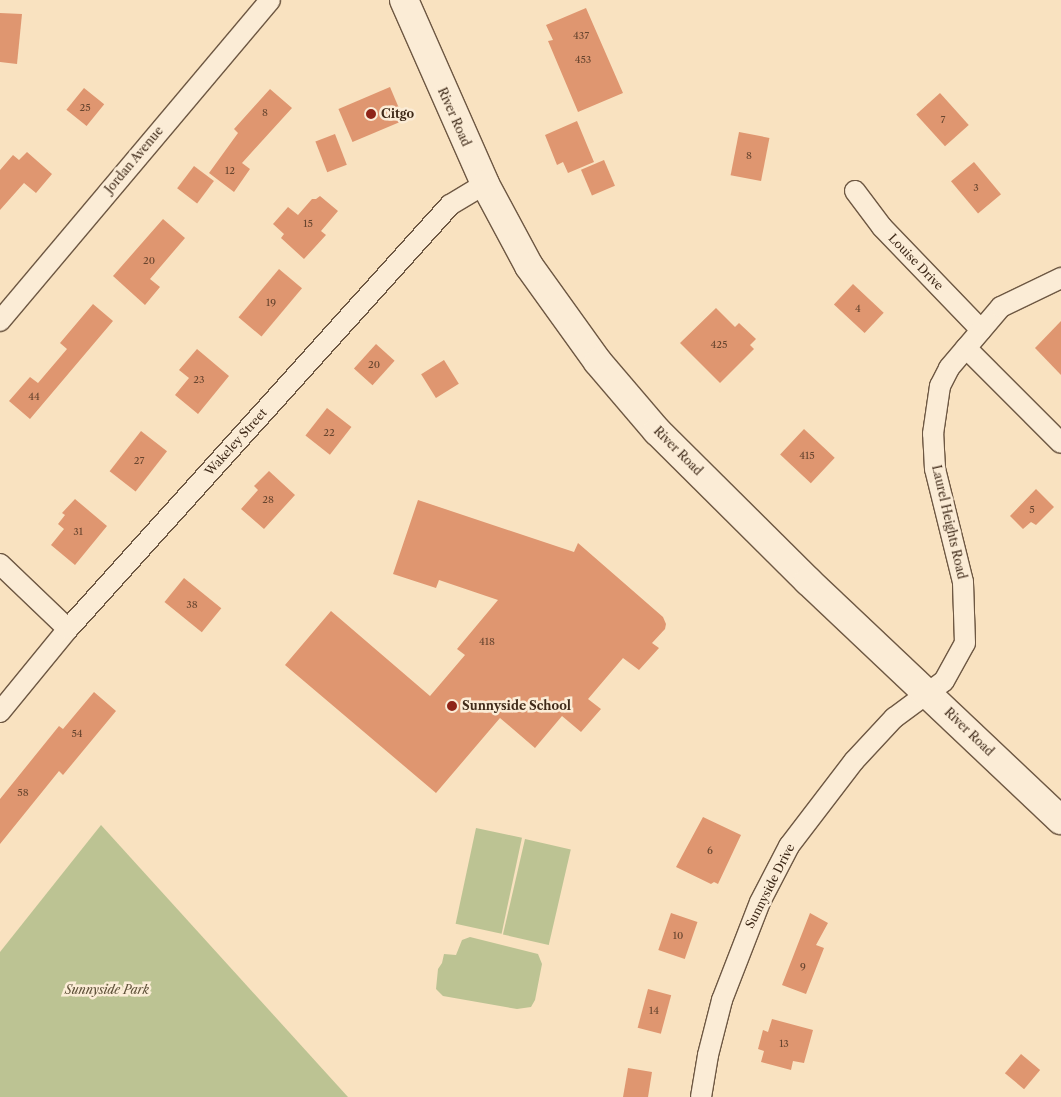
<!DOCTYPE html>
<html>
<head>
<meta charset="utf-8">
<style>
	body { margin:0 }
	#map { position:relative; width:1061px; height:1097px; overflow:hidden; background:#f9e2c0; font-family:"Libre Caslon Text",serif }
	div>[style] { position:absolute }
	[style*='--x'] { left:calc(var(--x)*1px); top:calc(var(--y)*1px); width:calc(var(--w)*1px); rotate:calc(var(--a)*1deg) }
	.green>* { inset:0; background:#bcc393; transform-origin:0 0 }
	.building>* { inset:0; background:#df9670; transform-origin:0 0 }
	.roads { filter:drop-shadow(1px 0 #6e5843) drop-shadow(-1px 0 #6e5843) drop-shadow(0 1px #6e5843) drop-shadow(0 -1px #6e5843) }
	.street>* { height:20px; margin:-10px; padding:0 10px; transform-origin:10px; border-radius:10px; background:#fbecd6 }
	.secondary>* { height:28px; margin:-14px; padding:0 14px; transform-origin:14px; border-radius:14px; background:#fbecd6 }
	.dots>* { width:14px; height:14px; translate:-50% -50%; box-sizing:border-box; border:2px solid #fbecd6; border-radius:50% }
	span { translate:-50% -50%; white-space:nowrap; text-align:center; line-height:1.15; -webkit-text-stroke:5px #fbecd6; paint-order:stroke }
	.number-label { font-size:10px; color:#67452f }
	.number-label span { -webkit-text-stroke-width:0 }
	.poi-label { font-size:12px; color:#3f2a19; font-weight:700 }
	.left { translate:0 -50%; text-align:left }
	.street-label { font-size:12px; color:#3f2a19 }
	.park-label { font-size:12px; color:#5e5038; font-style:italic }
</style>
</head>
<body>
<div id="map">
	<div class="green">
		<div style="clip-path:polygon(101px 825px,348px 1097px,0 1097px,0 952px)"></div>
		<div style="left:476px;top:828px;width:47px;height:98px;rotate:12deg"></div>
		<div style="left:525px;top:839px;width:47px;height:98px;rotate:13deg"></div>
		<div style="clip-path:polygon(470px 937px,538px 954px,542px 964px,535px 1000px,531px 1007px,517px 1009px,443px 996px,436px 989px,438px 969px,442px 963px,444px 954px,456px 955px,462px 940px)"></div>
	</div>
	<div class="building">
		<div style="clip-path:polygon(586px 8px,623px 93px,578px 112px,548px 41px,553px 40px,546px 25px)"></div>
		<div style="clip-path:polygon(0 13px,22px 14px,17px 64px,0 62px)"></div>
		<div style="left:390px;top:87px;width:36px;height:56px;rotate:67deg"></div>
		<div style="left:84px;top:88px;width:26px;height:28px;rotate:39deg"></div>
		<div style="clip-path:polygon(270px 89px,292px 108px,242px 163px,250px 169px,234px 192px,209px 173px,238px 133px,234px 129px)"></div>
		<div style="left:940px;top:93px;width:43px;height:32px;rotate:48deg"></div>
		<div style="clip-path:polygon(577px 121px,594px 162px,568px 173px,563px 162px,557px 165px,545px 135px)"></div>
		<div style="left:739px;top:132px;width:31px;height:44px;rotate:11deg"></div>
		<div style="left:335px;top:134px;width:33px;height:21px;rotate:69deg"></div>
		<div style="clip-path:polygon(27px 152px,52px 174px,36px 193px,24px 183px,0 210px,0 170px,13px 155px,19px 160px)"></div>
		<div style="left:604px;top:160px;width:28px;height:25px;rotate:67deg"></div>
		<div style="left:974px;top:162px;width:42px;height:30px;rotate:50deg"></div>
		<div style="left:194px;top:166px;width:25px;height:28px;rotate:37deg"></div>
		<div style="clip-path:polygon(320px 196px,338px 211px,321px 231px,326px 235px,304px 259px,281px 238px,284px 234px,273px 224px,288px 207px,298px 215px,312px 199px,316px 199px)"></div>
		<div style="clip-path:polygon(163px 219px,185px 238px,150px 279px,160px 287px,145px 305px,113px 276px)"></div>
		<div style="left:279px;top:269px;width:30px;height:63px;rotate:40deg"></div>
		<div style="left:853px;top:284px;width:42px;height:28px;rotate:43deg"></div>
		<div style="clip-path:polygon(93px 304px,113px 321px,30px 419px,9px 401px,30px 377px,38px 383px,67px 349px,60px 343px)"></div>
		<div style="clip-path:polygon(716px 308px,735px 327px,739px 323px,756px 339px,750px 345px,754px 349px,720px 383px,680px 343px)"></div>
		<div style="clip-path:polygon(1061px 321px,1061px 375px,1035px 348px)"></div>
		<div style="left:376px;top:344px;width:25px;height:33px;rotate:42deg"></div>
		<div style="clip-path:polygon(197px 349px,229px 376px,198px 414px,175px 395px,189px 378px,179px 370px)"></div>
		<div style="left:444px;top:360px;width:28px;height:27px;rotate:58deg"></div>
		<div style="left:327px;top:408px;width:31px;height:35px;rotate:38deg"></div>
		<div style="left:804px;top:429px;width:42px;height:35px;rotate:43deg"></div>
		<div style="left:141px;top:431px;width:33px;height:51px;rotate:38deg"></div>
		<div style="clip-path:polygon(269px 471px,295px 495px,264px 529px,241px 509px,258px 490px,254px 486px)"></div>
		<div style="clip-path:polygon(1036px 489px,1054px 507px,1036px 525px,1031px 522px,1023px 529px,1010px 516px)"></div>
		<div style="clip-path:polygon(75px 499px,107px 526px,75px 565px,51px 545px,64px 529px,58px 524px,65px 515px,62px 513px)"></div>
		<div style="clip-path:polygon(418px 500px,574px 552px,578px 543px,663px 617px,666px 624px,665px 629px,652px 643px,659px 648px,639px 670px,623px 658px,588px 699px,601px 709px,581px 732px,562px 716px,535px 748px,500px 718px,436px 793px,285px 665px,331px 611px,430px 696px,465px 655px,457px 649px,498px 600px,439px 580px,436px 588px,393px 574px)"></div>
		<div style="left:184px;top:578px;width:48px;height:31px;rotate:39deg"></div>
		<div style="clip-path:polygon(94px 692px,116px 711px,63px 775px,59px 771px,0 844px,0 799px,59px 726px,63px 729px)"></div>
		<div style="clip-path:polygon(703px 817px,741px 835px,718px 884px,714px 882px,711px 884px,676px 867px)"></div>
		<div style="left:671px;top:913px;width:28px;height:39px;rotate:19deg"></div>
		<div style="clip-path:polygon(810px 913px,828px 923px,816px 945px,824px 948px,806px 994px,782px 985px)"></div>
		<div style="left:648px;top:989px;width:24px;height:40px;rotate:15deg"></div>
		<div style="clip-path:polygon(772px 1019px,813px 1030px,804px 1063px,793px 1061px,791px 1070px,761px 1062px,764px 1051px,758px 1049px,763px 1030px,768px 1032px)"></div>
		<div style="left:1021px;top:1054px;width:25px;height:25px;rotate:40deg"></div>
		<div style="clip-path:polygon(628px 1068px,652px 1072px,648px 1097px,623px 1097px)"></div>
	</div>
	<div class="roads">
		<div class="street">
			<div style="--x:855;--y:191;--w:45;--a:53.1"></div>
			<div style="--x:882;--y:227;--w:143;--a:46.1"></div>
			<div style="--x:0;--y:321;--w:419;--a:-49.9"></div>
			<div style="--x:966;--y:348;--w:134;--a:45"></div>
			<div style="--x:0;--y:564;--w:94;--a:43.7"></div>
			<div style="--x:0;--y:712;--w:107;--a:-50.7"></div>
			<div style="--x:68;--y:629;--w:571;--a:-47.98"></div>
			<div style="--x:450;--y:205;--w:41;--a:-31"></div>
			<div style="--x:701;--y:1097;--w:43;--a:-80.5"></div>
			<div style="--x:708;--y:1055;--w:57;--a:-75.7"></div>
			<div style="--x:722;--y:1000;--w:105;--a:-68.8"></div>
			<div style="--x:760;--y:902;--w:63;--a:-62.6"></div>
			<div style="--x:789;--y:846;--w:107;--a:-52.6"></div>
			<div style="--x:854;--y:761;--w:59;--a:-47.1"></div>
			<div style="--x:894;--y:718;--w:62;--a:-36.5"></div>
			<div style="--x:944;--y:681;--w:43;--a:-61.1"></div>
			<div style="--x:965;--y:643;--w:61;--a:-91.9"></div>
			<div style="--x:963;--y:582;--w:116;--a:-103.9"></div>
			<div style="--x:935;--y:469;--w:35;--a:-93"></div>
			<div style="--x:933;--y:434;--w:49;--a:-81.7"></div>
			<div style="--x:940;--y:386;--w:20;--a:-63"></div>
			<div style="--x:949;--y:368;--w:80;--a:-49.6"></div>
			<div style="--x:1001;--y:307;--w:67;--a:-25.8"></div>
		</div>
		<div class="secondary">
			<div style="--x:404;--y:0;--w:201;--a:66.2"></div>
			<div style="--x:485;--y:184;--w:93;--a:61.8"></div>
			<div style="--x:529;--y:266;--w:118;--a:54.3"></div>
			<div style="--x:598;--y:362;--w:91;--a:49.5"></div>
			<div style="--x:657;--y:431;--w:213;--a:44.8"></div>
			<div style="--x:808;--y:581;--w:348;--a:43.4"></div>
		</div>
	</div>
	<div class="dots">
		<div style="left:371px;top:114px;background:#8f2418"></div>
		<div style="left:452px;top:706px;background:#8f2418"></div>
	</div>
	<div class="number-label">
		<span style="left:581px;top:36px">437</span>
		<span style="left:583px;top:60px">453</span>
		<span style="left:85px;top:108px">25</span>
		<span style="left:265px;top:113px">8</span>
		<span style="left:943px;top:120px">7</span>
		<span style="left:749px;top:156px">8</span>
		<span style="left:230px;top:171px">12</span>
		<span style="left:976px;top:188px">3</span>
		<span style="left:308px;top:224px">15</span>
		<span style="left:149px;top:261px">20</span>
		<span style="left:271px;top:303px">19</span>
		<span style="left:858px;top:309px">4</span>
		<span style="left:719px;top:345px">425</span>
		<span style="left:374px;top:365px">20</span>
		<span style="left:199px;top:380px">23</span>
		<span style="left:34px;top:397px">44</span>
		<span style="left:329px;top:433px">22</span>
		<span style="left:807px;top:456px">415</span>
		<span style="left:139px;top:461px">27</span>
		<span style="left:268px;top:500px">28</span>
		<span style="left:1032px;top:510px">5</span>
		<span style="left:78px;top:532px">31</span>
		<span style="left:192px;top:605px">38</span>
		<span style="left:487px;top:642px">418</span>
		<span style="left:77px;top:734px">54</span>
		<span style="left:23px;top:793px">58</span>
		<span style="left:710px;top:851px">6</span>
		<span style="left:678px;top:936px">10</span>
		<span style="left:803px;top:967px">9</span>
		<span style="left:654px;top:1011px">14</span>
		<span style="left:784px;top:1044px">13</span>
	</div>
	<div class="poi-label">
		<span class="left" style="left:381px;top:114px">Citgo</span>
		<span class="left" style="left:462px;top:706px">Sunnyside School</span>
	</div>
	<div class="street-label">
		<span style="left:454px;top:117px;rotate:66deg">River Road</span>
		<span style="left:134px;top:160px;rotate:-50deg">Jordan Avenue</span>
		<span style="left:916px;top:262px;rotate:46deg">Louise Drive</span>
		<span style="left:236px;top:442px;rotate:-48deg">Wakeley Street</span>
		<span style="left:678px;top:451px;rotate:45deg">River Road</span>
		<span style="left:949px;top:522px;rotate:77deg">Laurel Heights Road</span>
		<span style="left:969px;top:732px;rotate:44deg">River Road</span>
		<span style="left:770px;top:886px;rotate:-63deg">Sunnyside Drive</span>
	</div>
	<div class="park-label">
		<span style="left:107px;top:990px">Sunnyside Park</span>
	</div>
</div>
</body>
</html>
